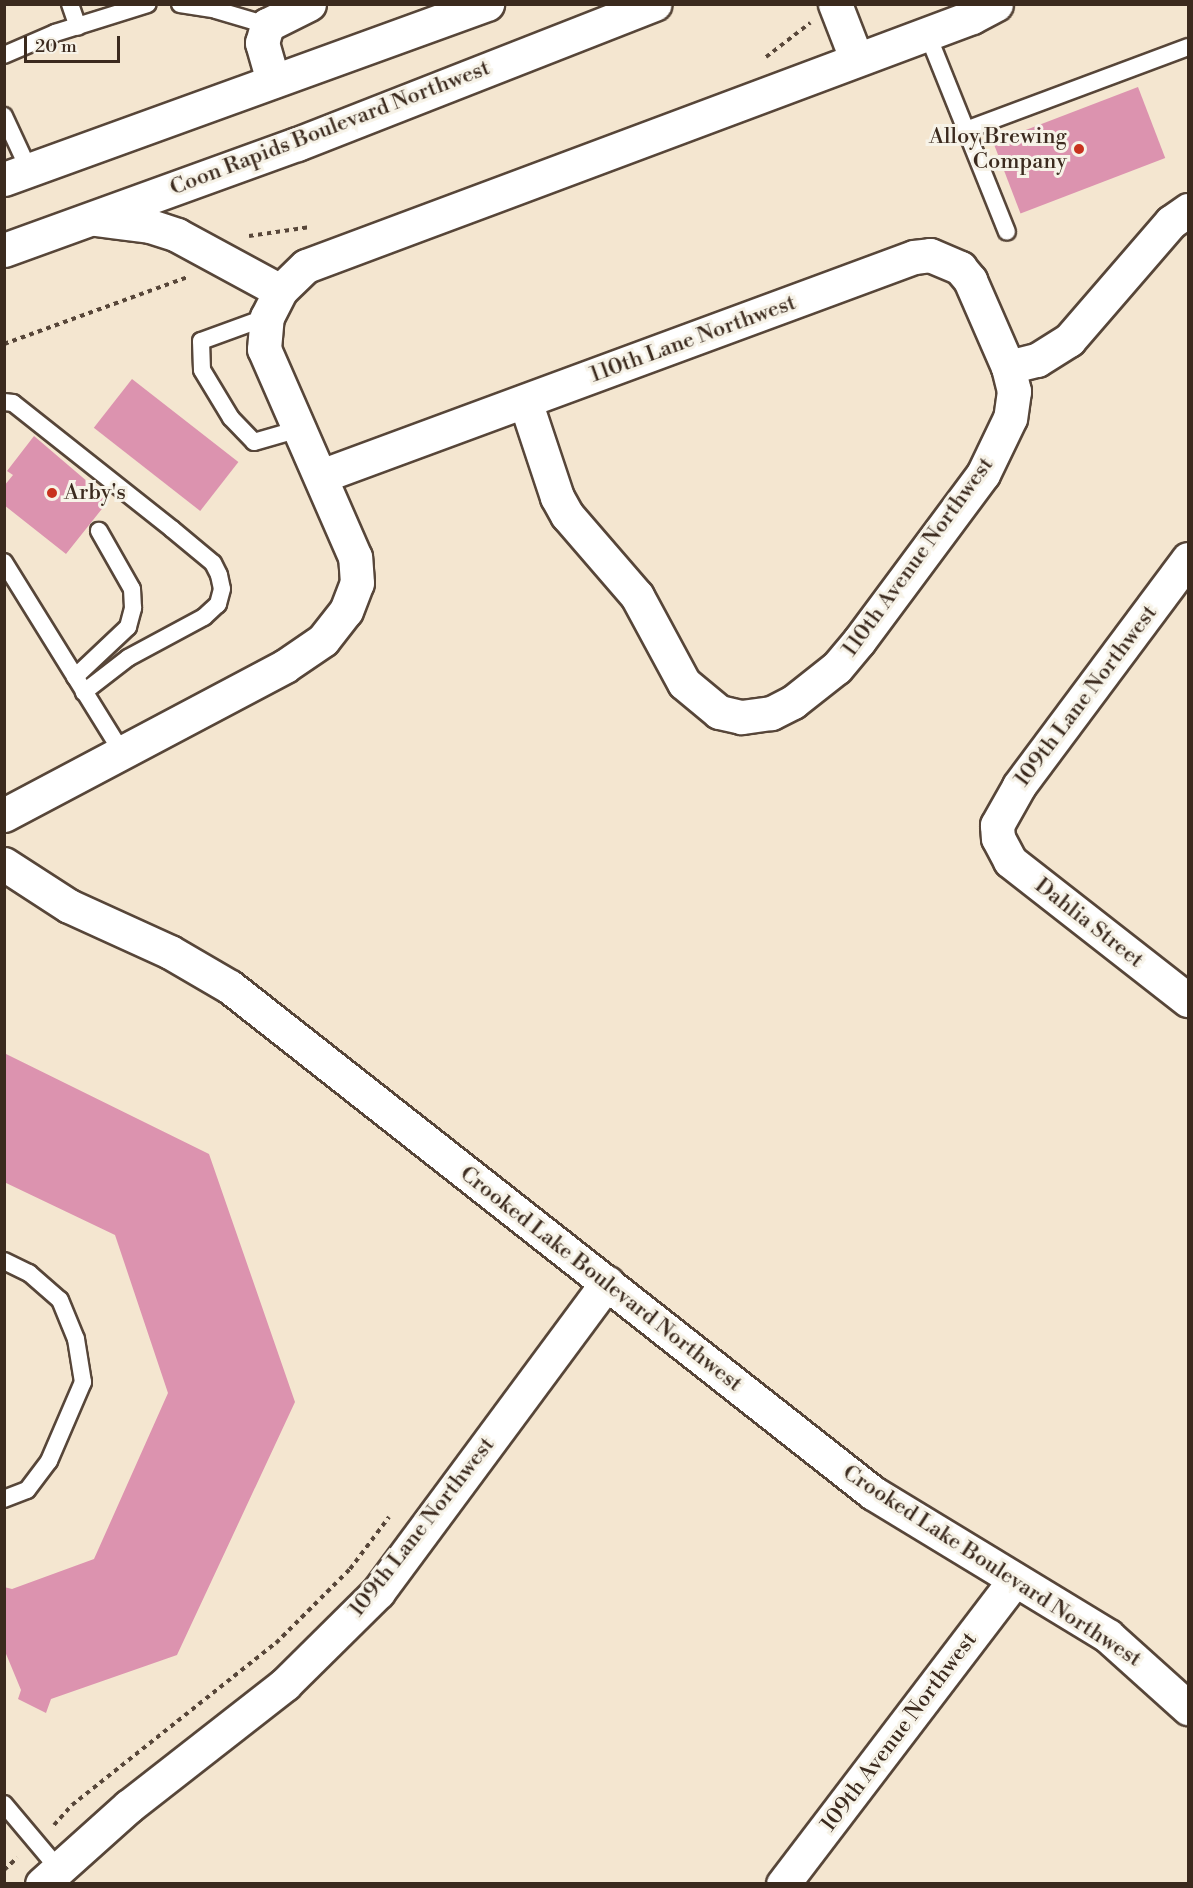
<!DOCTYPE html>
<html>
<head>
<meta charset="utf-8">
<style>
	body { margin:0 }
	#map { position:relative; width:1193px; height:1888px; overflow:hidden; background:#f4e6d0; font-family:"Libre Bodoni",serif }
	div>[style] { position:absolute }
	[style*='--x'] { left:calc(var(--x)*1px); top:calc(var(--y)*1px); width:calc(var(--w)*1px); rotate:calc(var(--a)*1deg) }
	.building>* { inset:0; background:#dc93af; transform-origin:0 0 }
	.path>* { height:4px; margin-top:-2px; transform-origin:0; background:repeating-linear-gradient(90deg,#574639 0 4.5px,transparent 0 9px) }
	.roads { filter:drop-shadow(2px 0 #574639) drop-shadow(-2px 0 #574639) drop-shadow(0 2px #574639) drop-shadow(0 -2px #574639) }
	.service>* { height:16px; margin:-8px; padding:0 8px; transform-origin:8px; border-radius:8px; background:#fff }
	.minor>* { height:33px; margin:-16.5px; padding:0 16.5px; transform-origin:16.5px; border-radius:16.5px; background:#fff }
	.secondary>* { height:33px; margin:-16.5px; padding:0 16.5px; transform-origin:16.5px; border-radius:16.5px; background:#fff }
	.dots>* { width:16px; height:16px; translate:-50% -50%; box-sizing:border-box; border:3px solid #f7f3e8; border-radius:50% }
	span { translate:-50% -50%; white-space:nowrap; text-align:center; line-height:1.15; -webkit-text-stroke:6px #f7f3e8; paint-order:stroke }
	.street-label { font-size:22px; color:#3b2a1e }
	.poi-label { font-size:22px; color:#3b2a1e }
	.right { translate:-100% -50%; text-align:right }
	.left { translate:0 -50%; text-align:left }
	.frame { position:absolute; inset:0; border:6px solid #3b2a1e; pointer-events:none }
	.scale { position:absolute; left:24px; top:36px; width:96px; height:27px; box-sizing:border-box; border:3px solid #3b2a1e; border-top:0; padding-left:8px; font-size:18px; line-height:21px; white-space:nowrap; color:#3b2a1e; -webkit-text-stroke:4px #f7f3e8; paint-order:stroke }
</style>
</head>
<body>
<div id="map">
	<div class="building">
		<div style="left:1138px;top:87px;width:76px;height:155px;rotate:69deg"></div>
		<div style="left:132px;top:379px;width:135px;height:62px;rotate:38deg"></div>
		<div style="clip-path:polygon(34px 436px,109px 500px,66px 554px,4px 505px,4px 486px,13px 475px,7px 471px)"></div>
		<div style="clip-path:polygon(4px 1053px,209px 1154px,295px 1402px,177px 1655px,51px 1699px,46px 1713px,18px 1699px,21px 1690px,4px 1649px,4px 1587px,12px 1589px,94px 1559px,168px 1393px,115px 1235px,4px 1182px)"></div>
	</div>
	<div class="path">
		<div style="--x:766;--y:57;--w:56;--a:-37.7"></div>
		<div style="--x:249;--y:236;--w:62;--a:-8.4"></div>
		<div style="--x:4;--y:344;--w:196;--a:-20"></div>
		<div style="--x:54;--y:1825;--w:27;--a:-48"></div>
		<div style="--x:72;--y:1805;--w:260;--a:-38.5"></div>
		<div style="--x:276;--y:1643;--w:105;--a:-45"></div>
		<div style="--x:350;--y:1569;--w:65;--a:-53.1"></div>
		<div style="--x:4;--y:1870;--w:18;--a:-43"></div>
	</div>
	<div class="roads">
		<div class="service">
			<div style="--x:70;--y:4;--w:24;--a:71"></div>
			<div style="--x:180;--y:4;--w:36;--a:9"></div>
			<div style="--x:216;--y:10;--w:53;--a:16.4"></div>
			<div style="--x:927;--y:33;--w:214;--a:68.1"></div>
			<div style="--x:4;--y:55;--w:56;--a:-23.3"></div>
			<div style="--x:55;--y:33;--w:97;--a:-17.3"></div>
			<div style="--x:4;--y:116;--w:60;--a:65.2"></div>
			<div style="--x:966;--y:130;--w:237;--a:-20.5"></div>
			<div style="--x:267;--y:317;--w:70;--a:160"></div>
			<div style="--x:201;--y:341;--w:29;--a:88"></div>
			<div style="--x:202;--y:370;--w:56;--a:58.9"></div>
			<div style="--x:231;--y:418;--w:33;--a:46"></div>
			<div style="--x:254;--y:442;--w:47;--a:-16.1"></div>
			<div style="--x:4;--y:402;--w:9;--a:6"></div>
			<div style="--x:13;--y:403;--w:203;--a:38.4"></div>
			<div style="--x:172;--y:529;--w:53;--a:39.7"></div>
			<div style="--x:213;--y:563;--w:13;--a:63"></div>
			<div style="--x:219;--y:575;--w:14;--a:78"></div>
			<div style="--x:222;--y:589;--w:16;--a:105"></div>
			<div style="--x:218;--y:604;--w:19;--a:137"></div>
			<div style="--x:204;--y:617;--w:86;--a:151.7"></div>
			<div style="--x:128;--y:658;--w:56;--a:142.3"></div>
			<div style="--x:4;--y:562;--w:226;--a:58.2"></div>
			<div style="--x:75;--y:677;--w:73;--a:-43.3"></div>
			<div style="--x:128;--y:627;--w:20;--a:-75"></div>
			<div style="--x:133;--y:608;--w:19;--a:-93"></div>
			<div style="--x:132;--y:589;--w:67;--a:-119.6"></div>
			<div style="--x:4;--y:1261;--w:28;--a:26"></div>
			<div style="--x:29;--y:1273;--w:41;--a:41.1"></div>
			<div style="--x:60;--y:1300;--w:42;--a:67.7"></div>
			<div style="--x:76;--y:1339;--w:44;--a:80.8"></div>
			<div style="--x:83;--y:1382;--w:86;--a:113.3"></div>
			<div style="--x:49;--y:1461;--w:36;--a:127"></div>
			<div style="--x:27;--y:1490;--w:25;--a:159"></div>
			<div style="--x:4;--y:1804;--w:82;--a:49.9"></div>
		</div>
		<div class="minor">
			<div style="--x:835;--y:4;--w:58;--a:68.7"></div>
			<div style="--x:273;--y:81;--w:40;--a:-106"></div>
			<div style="--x:262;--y:43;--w:19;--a:-74"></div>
			<div style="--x:267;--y:25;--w:47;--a:-26.6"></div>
			<div style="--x:1008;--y:367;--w:30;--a:-14"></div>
			<div style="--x:1037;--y:360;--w:38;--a:-32"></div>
			<div style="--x:1069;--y:340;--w:156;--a:-49.2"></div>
			<div style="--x:1171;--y:222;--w:21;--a:-35"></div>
			<div style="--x:321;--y:476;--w:632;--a:-20.27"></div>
			<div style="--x:914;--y:257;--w:16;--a:-7"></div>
			<div style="--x:930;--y:255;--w:33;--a:23"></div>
			<div style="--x:960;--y:268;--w:16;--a:50"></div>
			<div style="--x:970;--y:280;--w:95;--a:66.4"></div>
			<div style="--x:1008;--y:367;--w:25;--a:76"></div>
			<div style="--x:1014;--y:391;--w:27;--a:98"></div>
			<div style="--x:1010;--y:418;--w:62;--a:115.7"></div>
			<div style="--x:983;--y:474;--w:208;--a:126.6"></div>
			<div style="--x:859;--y:641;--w:35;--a:130"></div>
			<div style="--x:836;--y:668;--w:55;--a:141.7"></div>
			<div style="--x:793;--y:702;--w:25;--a:153"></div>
			<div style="--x:771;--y:713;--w:30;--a:172"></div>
			<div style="--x:741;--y:717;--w:23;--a:-167"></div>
			<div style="--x:719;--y:712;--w:45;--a:-140.4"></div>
			<div style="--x:684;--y:683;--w:99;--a:-118.4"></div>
			<div style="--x:637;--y:596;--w:107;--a:-130.8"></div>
			<div style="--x:567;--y:515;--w:21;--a:-119"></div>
			<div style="--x:557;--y:497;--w:101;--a:-108.4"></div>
			<div style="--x:1188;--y:559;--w:283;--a:126.7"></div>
			<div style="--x:1019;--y:786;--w:45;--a:119.4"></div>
			<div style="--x:997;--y:825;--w:13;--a:86"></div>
			<div style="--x:998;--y:838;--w:26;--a:62"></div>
			<div style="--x:1010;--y:861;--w:226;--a:38"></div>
			<div style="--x:4;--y:815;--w:318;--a:-27.9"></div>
			<div style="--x:285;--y:666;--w:46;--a:-34.4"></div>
			<div style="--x:323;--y:640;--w:37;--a:-52"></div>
			<div style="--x:346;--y:611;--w:30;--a:-69"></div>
			<div style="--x:357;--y:583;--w:26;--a:-94"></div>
			<div style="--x:355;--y:557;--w:227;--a:-113.6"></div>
			<div style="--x:264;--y:349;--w:32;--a:-85"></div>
			<div style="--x:267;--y:317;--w:29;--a:-63"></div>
			<div style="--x:280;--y:291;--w:36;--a:-44"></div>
			<div style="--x:306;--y:266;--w:711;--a:-20.5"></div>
			<div style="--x:972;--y:17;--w:27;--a:-28"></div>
			<div style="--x:4;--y:864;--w:77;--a:32.9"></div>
			<div style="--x:69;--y:906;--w:111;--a:24.5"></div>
			<div style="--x:170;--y:952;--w:69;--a:30.3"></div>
			<div style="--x:230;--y:987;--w:818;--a:38.2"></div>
			<div style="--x:873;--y:1493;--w:275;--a:31.3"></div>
			<div style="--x:1108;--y:1636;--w:108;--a:42"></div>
			<div style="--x:42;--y:1884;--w:117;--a:-41.9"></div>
			<div style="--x:129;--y:1806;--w:198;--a:-38"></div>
			<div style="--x:285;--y:1684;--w:131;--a:-44.7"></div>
			<div style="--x:378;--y:1592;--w:385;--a:-53.5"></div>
			<div style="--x:783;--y:1884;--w:381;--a:-52.7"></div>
		</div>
		<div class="secondary">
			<div style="--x:4;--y:179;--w:514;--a:-19.92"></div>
			<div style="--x:95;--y:219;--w:55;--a:7.3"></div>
			<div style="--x:150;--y:226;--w:28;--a:18"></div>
			<div style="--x:177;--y:235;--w:117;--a:28.5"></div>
			<div style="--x:4;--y:250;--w:312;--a:-19.9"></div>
			<div style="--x:297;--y:144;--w:384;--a:-21.4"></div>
		</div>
	</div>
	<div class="dots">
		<div style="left:1079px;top:149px;background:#c8321e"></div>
		<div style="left:52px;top:493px;background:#c8321e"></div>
	</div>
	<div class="street-label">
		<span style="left:330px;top:128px;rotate:-21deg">Coon Rapids Boulevard Northwest</span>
		<span style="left:693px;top:339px;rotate:-20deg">110th Lane Northwest</span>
		<span style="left:918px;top:557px;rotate:-54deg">110th Avenue Northwest</span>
		<span style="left:1086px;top:696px;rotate:-53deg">109th Lane Northwest</span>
		<span style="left:1089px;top:923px;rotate:38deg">Dahlia Street</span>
		<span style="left:601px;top:1279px;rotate:38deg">Crooked Lake Boulevard Northwest</span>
		<span style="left:422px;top:1527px;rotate:-52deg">109th Lane Northwest</span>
		<span style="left:992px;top:1566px;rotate:33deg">Crooked Lake Boulevard Northwest</span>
		<span style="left:899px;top:1732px;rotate:-53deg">109th Avenue Northwest</span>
	</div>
	<div class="poi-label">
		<span class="right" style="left:1067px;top:149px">Alloy Brewing<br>Company</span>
		<span class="left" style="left:64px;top:493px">Arby's</span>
	</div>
	<div class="frame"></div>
	<div class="scale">20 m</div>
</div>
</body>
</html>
